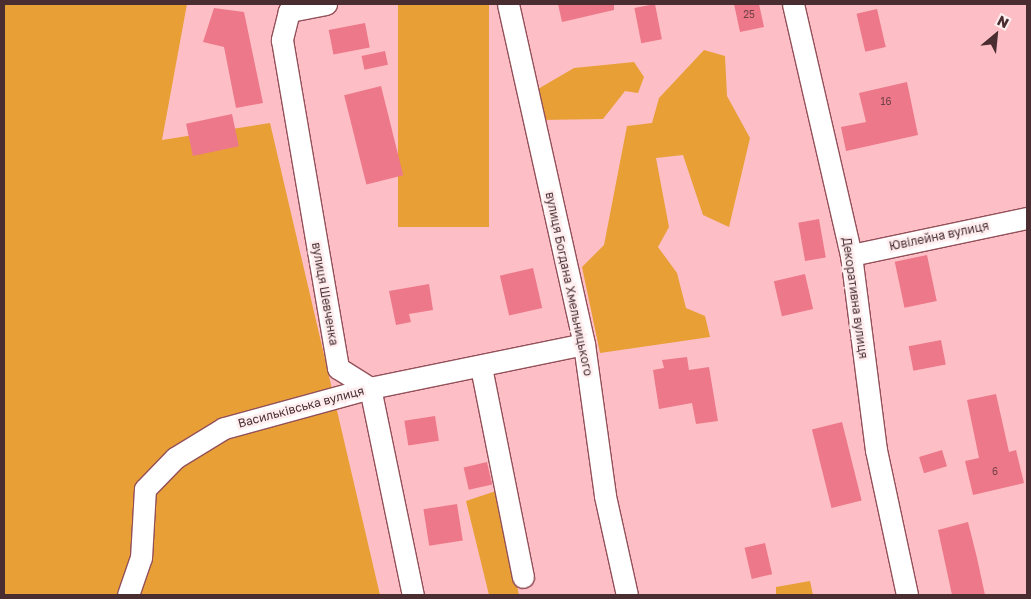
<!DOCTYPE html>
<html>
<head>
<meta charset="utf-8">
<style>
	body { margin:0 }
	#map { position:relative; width:1031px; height:599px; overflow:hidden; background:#fdbfc5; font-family:"Golos Text",sans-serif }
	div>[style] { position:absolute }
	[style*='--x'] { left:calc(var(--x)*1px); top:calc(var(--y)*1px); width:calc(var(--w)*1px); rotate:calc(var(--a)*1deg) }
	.green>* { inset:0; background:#e79f36; transform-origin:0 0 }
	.building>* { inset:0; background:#ed788a; transform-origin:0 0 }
	.roads { filter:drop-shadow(1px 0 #935059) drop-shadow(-1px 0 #935059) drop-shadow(0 1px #935059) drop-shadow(0 -1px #935059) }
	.minor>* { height:21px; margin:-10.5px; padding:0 10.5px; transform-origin:10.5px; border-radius:10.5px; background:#fff }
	span { translate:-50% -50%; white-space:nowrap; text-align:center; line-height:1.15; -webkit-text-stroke:5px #ffeeef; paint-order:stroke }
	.number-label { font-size:10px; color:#734046 }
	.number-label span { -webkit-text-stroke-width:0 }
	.street-label { font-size:12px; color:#4a2d30 }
	.frame { position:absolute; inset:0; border:5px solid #4a2d30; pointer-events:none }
	.north { position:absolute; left:971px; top:10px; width:50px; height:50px; -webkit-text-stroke:4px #ffeeef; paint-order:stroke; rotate:28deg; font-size:14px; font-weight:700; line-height:20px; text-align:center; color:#4a2d30 }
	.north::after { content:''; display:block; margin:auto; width:18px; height:22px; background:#4a2d30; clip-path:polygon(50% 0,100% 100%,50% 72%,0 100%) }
</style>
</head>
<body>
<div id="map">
	<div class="green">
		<div style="clip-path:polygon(4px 4px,187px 4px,162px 140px,270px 123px,380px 595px,4px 595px)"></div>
		<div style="left:398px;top:4px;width:91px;height:223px"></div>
		<div style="clip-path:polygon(704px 50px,725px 56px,727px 96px,750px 138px,729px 227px,703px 215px,683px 155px,656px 158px,669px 227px,658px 247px,677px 273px,686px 308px,705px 316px,710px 337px,600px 353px,582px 267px,604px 245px,627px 126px,652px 123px,659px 98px)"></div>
		<div style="clip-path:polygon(634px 62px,644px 77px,638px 93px,625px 91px,603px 119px,541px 120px,538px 89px,574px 68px)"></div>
		<div style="clip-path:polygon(496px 491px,519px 595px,489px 595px,466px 501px)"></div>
		<div style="clip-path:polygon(810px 581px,813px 595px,776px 595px,776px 587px)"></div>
	</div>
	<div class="building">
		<div style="clip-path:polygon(558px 4px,614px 4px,614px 10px,562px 22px)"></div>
		<div style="left:655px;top:4px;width:36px;height:21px;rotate:79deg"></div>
		<div style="clip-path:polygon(734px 4px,759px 4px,764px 27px,740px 32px)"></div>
		<div style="clip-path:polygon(214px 8px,244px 12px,263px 103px,236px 108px,224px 47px,203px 42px)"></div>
		<div style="left:877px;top:9px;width:39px;height:21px;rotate:77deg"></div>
		<div style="left:365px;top:23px;width:25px;height:37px;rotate:79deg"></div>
		<div style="left:385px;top:51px;width:14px;height:24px;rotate:78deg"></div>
		<div style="clip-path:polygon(907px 82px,918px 135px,846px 151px,841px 127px,866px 122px,859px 93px)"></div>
		<div style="left:381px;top:86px;width:92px;height:38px;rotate:76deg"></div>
		<div style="left:232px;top:114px;width:33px;height:47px;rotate:78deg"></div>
		<div style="left:819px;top:219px;width:39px;height:21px;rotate:80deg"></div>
		<div style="left:927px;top:255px;width:47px;height:33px;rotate:78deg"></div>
		<div style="left:533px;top:268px;width:41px;height:34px;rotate:77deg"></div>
		<div style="left:805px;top:274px;width:36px;height:32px;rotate:77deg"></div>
		<div style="clip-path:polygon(429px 284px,433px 310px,409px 314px,411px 322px,396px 325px,389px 291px)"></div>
		<div style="left:941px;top:340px;width:25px;height:33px;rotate:79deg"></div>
		<div style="clip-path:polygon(687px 357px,689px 370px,709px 367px,718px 421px,696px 424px,692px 403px,659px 409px,653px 370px,664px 368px,662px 360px)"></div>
		<div style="clip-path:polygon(996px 394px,1009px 452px,1016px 450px,1024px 483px,973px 495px,965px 461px,979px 458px,967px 400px)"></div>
		<div style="left:435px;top:416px;width:25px;height:31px;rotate:81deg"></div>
		<div style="left:842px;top:422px;width:81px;height:31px;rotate:76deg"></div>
		<div style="left:942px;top:450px;width:17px;height:24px;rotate:73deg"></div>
		<div style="left:487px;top:462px;width:23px;height:24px;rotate:77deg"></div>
		<div style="left:457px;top:504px;width:37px;height:34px;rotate:81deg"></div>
		<div style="clip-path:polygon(968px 522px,977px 558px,985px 595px,952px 595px,938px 530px)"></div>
		<div style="left:765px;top:543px;width:32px;height:21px;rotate:77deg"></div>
	</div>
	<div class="roads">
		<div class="minor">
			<div style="--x:326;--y:4;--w:38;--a:169"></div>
			<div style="--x:289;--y:11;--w:30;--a:104"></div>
			<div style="--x:282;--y:40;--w:333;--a:80.3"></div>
			<div style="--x:338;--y:368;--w:38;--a:32"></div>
			<div style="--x:370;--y:388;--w:211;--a:78.3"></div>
			<div style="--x:508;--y:4;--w:348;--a:77.4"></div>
			<div style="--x:584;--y:344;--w:153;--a:82.1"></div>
			<div style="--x:605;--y:496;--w:101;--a:77.5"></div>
			<div style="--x:793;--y:4;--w:258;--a:77"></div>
			<div style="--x:851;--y:255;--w:197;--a:82.7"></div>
			<div style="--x:876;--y:450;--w:148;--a:77.9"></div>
			<div style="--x:851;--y:255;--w:180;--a:-11.9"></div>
			<div style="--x:481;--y:367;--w:214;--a:78.7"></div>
			<div style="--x:128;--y:595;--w:39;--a:-71"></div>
			<div style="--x:141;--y:558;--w:69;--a:-86.7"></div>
			<div style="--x:145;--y:489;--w:43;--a:-45.9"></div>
			<div style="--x:175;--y:458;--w:57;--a:-31.5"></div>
			<div style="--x:224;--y:428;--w:151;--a:-15.3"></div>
			<div style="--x:370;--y:388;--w:218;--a:-11.6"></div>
		</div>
	</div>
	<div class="number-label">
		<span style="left:749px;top:15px">25</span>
		<span style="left:886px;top:102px">16</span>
		<span style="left:995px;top:472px">6</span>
	</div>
	<div class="street-label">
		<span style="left:939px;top:236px;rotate:-12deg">Ювілейна вулиця</span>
		<span style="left:569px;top:284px;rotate:78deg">вулиця Богдана Хмельницького</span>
		<span style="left:325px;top:294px;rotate:80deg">вулиця Шевченка</span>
		<span style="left:855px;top:298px;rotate:82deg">Декоративна вулиця</span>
		<span style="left:301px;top:407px;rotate:-15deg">Васильківська вулиця</span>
	</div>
	<div class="frame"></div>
	<div class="north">N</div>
</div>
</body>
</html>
